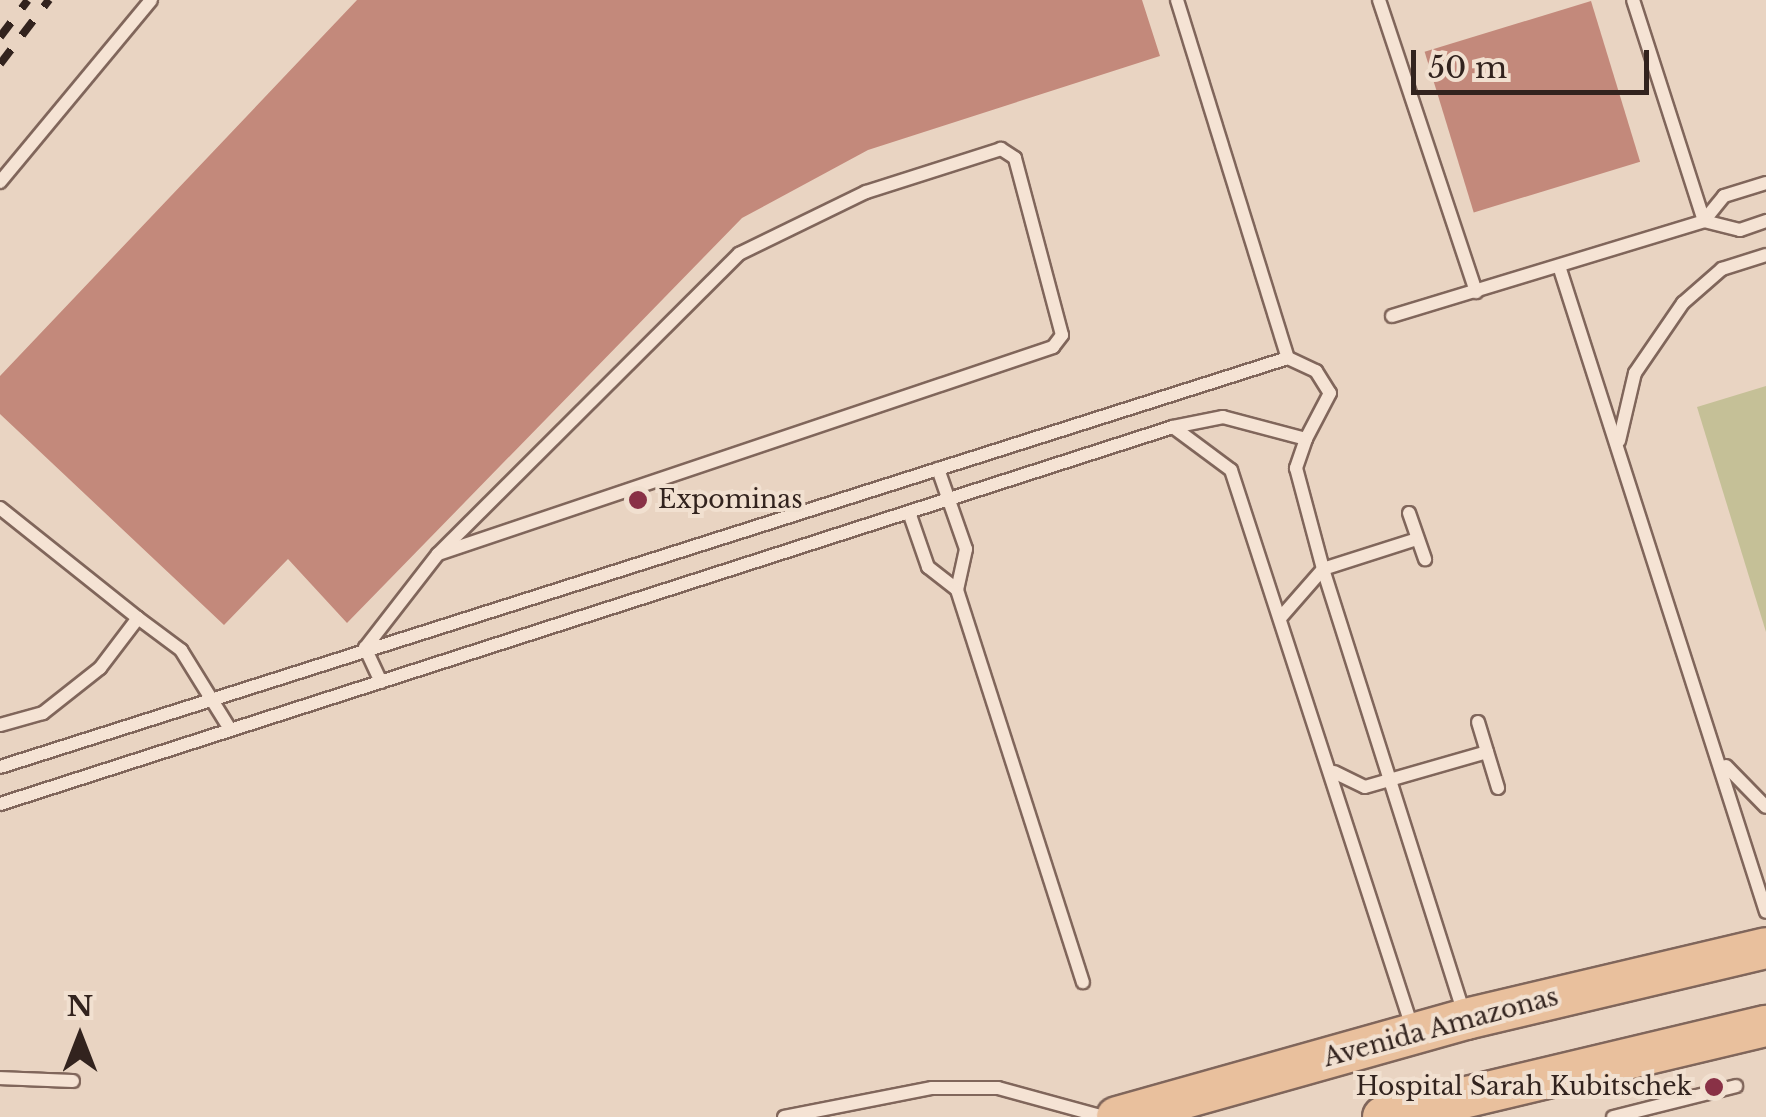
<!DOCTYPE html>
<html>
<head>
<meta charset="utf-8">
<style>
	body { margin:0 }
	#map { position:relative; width:1766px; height:1117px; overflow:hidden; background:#e9d4c2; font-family:"Libre Baskerville",serif }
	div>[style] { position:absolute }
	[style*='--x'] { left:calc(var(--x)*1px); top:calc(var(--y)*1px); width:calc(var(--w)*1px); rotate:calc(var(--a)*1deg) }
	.green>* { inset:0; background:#c5c097 }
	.building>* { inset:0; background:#c3897b; transform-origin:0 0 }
	.roads { filter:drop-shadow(2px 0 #80665b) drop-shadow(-2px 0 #80665b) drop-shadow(0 2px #80665b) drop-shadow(0 -2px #80665b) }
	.lane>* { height:12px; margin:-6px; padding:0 6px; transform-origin:6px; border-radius:6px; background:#f5e3d4 }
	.primary>* { height:40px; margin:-20px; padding:0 20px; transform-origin:20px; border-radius:20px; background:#e9c09d }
	.rail>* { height:8px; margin-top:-4px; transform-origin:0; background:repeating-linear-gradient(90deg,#32231e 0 18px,transparent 0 36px) }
	.dots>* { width:28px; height:28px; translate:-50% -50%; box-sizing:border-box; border:5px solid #f1e0d0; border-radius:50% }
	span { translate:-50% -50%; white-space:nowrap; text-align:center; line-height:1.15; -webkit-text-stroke:8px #f1e0d0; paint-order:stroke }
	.poi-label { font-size:25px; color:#32231e }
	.left { translate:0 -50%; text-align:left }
	.right { translate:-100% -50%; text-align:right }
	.street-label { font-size:25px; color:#32231e }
	.north { position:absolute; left:30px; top:987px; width:100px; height:100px; -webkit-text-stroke:8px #f1e0d0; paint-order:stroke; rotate:0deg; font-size:28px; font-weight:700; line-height:40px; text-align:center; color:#32231e }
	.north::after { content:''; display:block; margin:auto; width:35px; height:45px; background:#32231e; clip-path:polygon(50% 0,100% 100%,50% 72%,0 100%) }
	.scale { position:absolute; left:1411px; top:50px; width:238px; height:45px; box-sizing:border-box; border:5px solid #32231e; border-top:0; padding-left:12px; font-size:30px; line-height:35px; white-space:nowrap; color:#32231e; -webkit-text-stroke:8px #f1e0d0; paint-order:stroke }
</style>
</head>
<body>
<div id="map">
	<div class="green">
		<div style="clip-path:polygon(1766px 386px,1766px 632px,1697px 407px)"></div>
	</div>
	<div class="building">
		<div style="clip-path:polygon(357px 0,1142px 0,1160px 56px,868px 150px,742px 218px,347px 623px,288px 559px,224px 625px,0 414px,0 376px)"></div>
		<div style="left:1591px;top:1px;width:168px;height:174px;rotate:73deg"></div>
	</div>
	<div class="roads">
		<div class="lane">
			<div style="--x:1177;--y:0;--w:375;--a:72.8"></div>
			<div style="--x:1379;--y:0;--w:308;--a:71.6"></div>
			<div style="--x:0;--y:182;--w:236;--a:-50.3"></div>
			<div style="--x:1766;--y:183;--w:44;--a:162.8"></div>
			<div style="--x:1724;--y:196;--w:32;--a:129"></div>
			<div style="--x:1704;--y:221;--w:37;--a:14"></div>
			<div style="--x:1740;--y:230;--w:28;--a:-19"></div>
			<div style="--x:1559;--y:266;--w:678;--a:72.23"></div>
			<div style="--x:1392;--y:316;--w:326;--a:-16.9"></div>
			<div style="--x:1704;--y:221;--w:232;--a:-107.8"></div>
			<div style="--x:1173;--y:427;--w:72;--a:36.6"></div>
			<div style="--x:1231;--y:470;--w:589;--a:72"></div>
			<div style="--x:1306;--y:439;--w:31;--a:109"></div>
			<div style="--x:1296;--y:468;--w:105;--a:75"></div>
			<div style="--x:1323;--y:569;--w:467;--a:72.4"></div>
			<div style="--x:1619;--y:441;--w:70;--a:-76.8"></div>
			<div style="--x:1635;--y:373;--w:85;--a:-55.6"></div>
			<div style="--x:1683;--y:303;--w:52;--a:-41.1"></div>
			<div style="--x:1722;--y:269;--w:46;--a:-17.7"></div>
			<div style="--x:0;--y:508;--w:176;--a:38.6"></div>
			<div style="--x:138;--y:618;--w:63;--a:127.2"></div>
			<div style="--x:100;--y:668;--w:73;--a:141.7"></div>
			<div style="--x:43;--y:713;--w:45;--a:164.4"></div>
			<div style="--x:1409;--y:513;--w:49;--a:70.8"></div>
			<div style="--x:911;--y:518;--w:52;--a:70.9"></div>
			<div style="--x:928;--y:567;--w:37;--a:38"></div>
			<div style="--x:957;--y:590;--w:42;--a:-77.6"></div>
			<div style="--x:966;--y:549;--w:85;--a:-109.3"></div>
			<div style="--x:957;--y:590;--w:412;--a:72.2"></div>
			<div style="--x:1281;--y:617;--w:64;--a:-48.8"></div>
			<div style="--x:1323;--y:569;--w:99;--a:-17.7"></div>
			<div style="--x:138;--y:618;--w:54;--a:36.7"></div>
			<div style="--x:181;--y:650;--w:93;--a:58.2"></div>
			<div style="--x:381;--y:682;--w:38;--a:-115"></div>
			<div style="--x:365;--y:648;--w:119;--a:-52.2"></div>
			<div style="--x:438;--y:554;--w:649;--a:-18.6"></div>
			<div style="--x:1053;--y:347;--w:15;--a:-53"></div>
			<div style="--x:1062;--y:335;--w:183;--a:-104.9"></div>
			<div style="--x:1015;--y:158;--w:17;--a:-147"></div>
			<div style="--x:1001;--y:149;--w:142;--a:162.3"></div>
			<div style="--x:866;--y:192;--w:141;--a:154"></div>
			<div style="--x:739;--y:254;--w:425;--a:135.1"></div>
			<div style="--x:1478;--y:722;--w:69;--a:73.1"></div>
			<div style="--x:1726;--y:766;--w:57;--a:45.7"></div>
			<div style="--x:0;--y:767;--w:1351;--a:-17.62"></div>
			<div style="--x:1288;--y:358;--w:31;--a:25"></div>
			<div style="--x:1316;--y:371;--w:26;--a:58"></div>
			<div style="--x:1330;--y:393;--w:52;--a:117.6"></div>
			<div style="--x:1306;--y:439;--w:86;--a:-165.2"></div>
			<div style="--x:1223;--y:417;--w:51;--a:168.7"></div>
			<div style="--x:1173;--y:427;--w:1232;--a:162.18"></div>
			<div style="--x:1334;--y:772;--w:34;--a:26"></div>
			<div style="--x:1365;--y:787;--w:127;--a:-16"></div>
			<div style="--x:0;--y:1078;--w:73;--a:2.4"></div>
			<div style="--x:784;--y:1117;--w:151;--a:-11.1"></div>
			<div style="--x:932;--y:1088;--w:66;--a:0"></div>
			<div style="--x:998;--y:1088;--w:110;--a:15.3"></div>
			<div style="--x:1613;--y:1117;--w:127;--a:-14.1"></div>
		</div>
		<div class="primary">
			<div style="--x:1117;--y:1117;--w:362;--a:-15.7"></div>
			<div style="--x:1466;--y:1019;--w:308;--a:-13.3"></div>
			<div style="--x:1383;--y:1117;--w:394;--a:-13.4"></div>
		</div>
	</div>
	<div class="rail">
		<div style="--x:0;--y:37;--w:46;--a:-52.9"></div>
		<div style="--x:0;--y:64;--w:81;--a:-52.6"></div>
	</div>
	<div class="dots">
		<div style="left:638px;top:500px;background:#893146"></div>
		<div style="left:1714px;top:1087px;background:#893146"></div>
	</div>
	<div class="poi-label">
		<span class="left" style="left:658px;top:500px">Expominas</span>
		<span class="right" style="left:1692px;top:1087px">Hospital Sarah Kubitschek</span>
	</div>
	<div class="street-label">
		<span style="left:1441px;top:1028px;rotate:-15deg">Avenida Amazonas</span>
	</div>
	<div class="north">N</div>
	<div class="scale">50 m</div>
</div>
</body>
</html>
